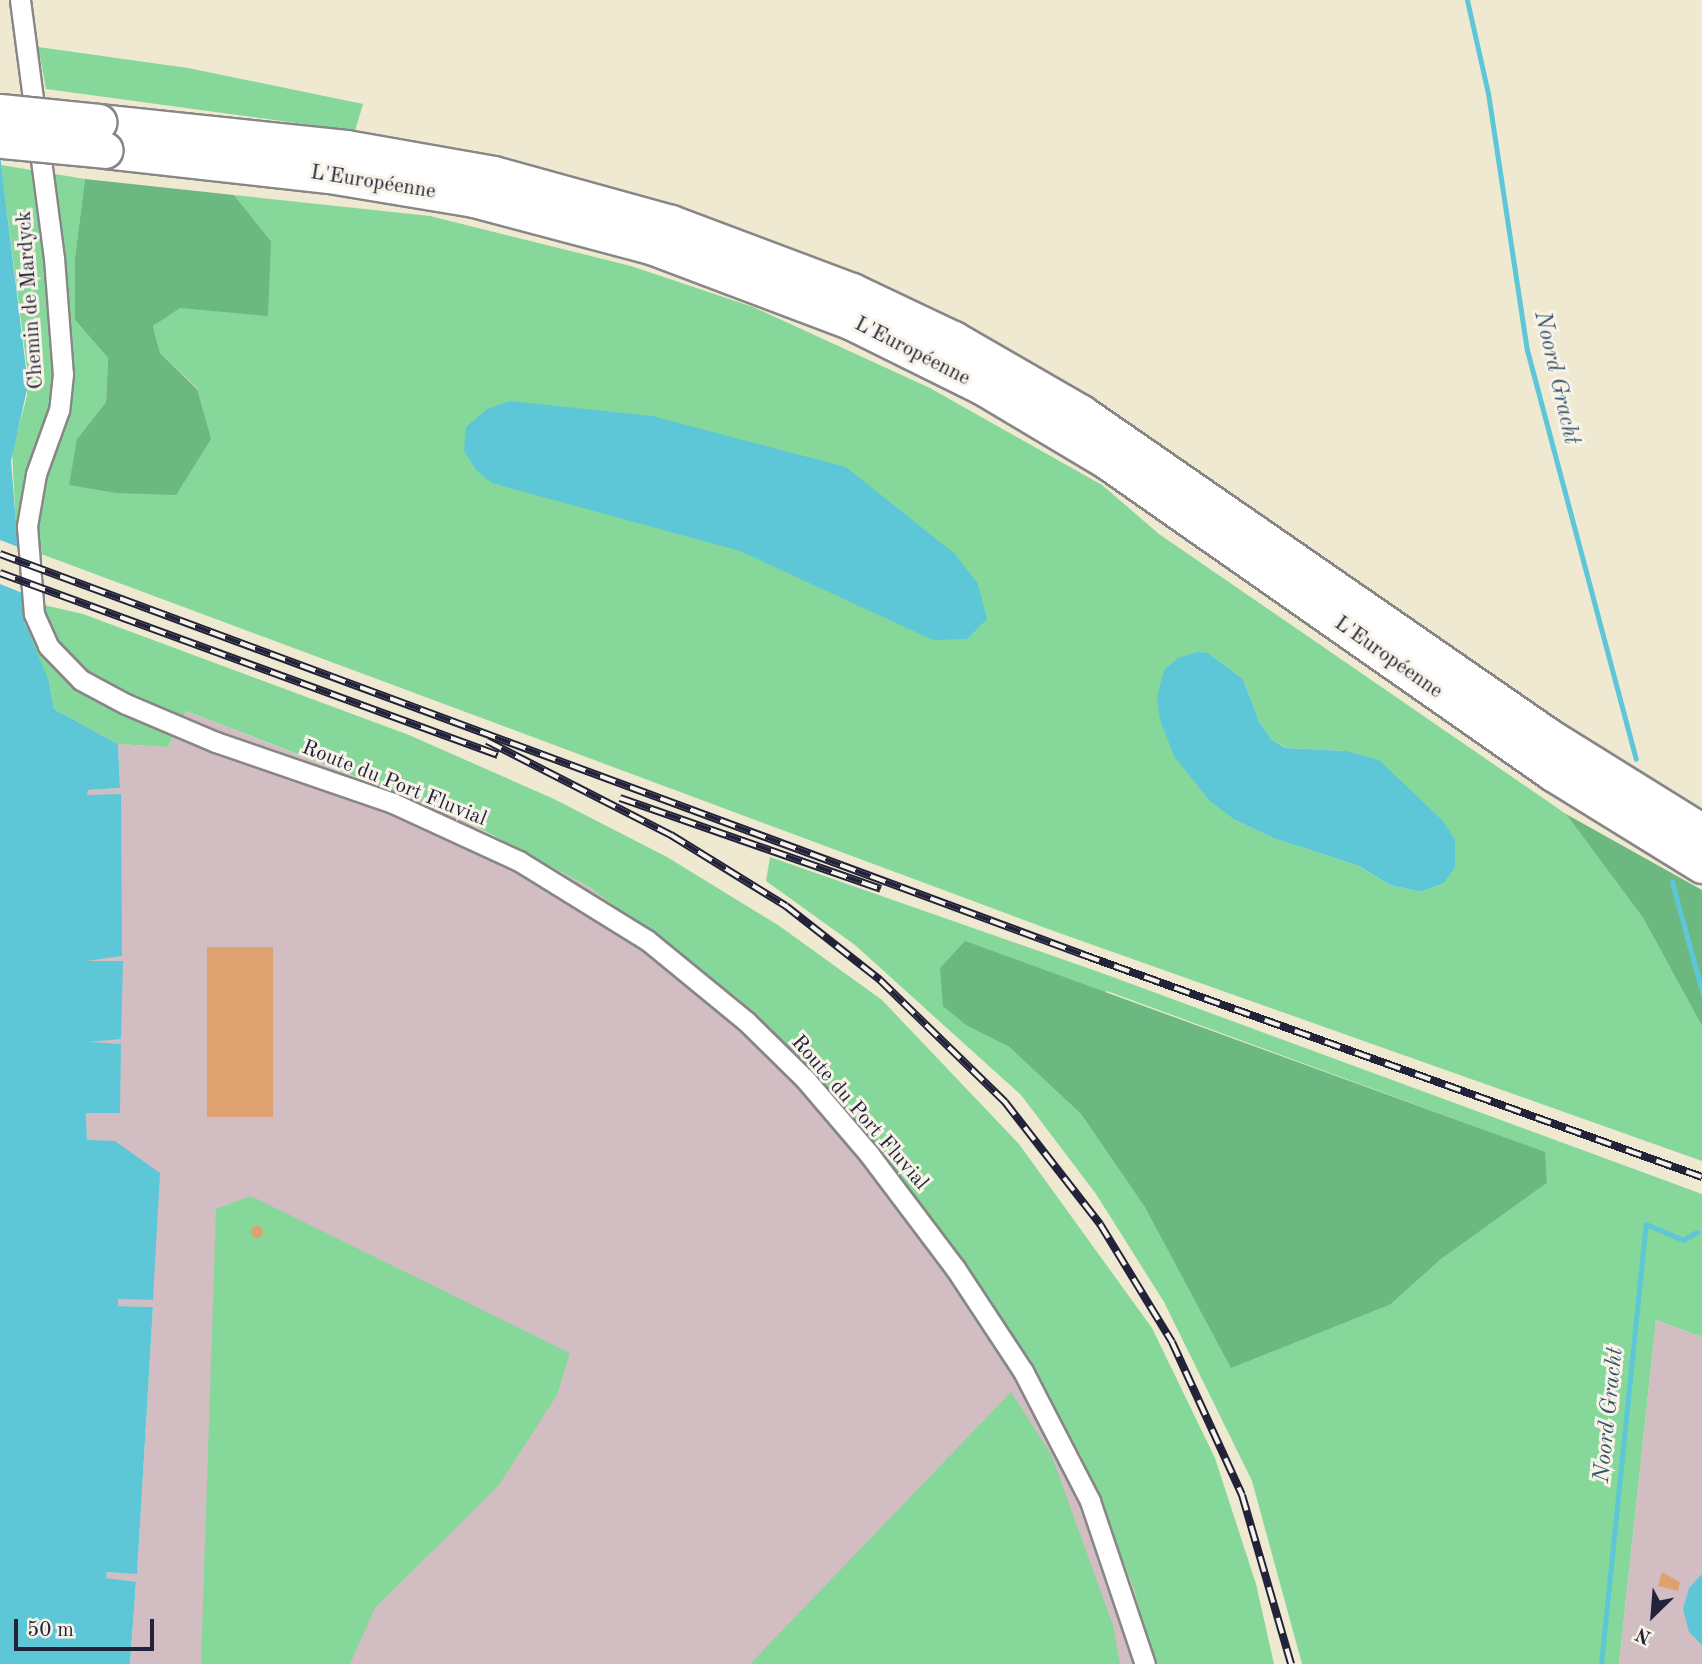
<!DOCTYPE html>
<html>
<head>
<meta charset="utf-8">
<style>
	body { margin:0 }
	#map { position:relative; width:1702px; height:1664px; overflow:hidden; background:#efe9d2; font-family:"Old Standard TT",serif }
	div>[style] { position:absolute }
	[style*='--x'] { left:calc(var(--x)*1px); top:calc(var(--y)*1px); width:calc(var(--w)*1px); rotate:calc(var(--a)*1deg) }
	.industrial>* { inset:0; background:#d2bec2 }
	.green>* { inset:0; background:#85d899 }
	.forest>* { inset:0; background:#6cb881 }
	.water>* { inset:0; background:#5dc7d7 }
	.pier>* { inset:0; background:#efe9d2 }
	.stream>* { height:5px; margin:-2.5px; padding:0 2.5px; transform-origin:2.5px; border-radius:2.5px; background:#5dc7d7 }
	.building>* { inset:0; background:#dea270; transform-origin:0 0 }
	.round { border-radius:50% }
	.roads { filter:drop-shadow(2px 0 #888686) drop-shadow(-2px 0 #888686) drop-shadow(0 2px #888686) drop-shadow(0 -2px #888686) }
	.minor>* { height:19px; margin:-9.5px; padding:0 9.5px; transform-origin:9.5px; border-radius:9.5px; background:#fff }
	.motorway>* { height:35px; margin:-17.5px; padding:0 17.5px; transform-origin:17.5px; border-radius:17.5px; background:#fff }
	.rail>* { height:8px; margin-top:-4px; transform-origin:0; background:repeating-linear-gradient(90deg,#f7f3e8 0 16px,#22223b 0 32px); box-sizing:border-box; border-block:2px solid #22223b }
	.bridges { filter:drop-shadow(2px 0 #888686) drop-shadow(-2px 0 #888686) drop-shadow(0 2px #888686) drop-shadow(0 -2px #888686) }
	.motorway-bridge>* { height:35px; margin:-17.5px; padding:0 17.5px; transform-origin:17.5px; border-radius:17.5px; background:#fff }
	span { translate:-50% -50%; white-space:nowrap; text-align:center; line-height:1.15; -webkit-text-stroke:6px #f7f3e8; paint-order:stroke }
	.street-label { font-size:21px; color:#22223b }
	.water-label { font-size:23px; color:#34546a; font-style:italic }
	.north { position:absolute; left:1618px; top:1580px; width:70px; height:70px; -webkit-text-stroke:5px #f7f3e8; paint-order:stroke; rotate:205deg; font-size:19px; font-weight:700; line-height:28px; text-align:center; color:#22223b }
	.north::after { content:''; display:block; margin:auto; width:24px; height:32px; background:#22223b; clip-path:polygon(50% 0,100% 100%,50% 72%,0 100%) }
	.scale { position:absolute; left:14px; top:1619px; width:140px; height:32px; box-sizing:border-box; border:4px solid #22223b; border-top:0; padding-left:9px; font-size:21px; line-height:24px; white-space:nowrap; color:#22223b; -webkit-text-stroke:5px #f7f3e8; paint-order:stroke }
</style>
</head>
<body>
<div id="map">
	<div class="industrial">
		<div style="clip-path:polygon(186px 711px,455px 816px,589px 887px,739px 999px,841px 1104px,978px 1287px,1081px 1456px,1134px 1589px,1154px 1664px,130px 1664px,136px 1583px,106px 1578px,107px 1572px,137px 1573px,153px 1307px,118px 1306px,118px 1298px,153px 1300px,87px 1141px,86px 1113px,119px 1113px,88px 1043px,122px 961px,86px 962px,87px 957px,121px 956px,121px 795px,87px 795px,87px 790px,120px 788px,118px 744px,168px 747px)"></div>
		<div style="clip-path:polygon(1656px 1320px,1702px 1337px,1702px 1664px,1619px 1664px)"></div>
	</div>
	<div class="green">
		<div style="clip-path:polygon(38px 47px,188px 68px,363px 104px,355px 131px,46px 89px)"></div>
		<div style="clip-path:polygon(evenodd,1px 165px,85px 179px,75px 257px,75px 320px,108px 358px,106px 402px,77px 439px,198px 389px,160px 353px,153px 326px,271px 241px,234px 195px,430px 216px,631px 266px,753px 307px,930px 388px,1102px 485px,1159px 534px,1566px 814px,1643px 918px,1702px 1026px,1702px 1161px,1048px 929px,17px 545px,12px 451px,27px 396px,27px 368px,1px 165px,1208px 653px,1243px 679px,1260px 723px,1272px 740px,1287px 748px,1346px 751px,1444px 883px,1421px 892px,1390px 885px,1359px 866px,1273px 838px,1235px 820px,1208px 653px)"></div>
		<div style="clip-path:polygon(22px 600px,83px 614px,409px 735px,554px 799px,667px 857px,778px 925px,882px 1000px,1019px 1144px,1152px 1328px,1215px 1458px,1256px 1584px,1274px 1664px,1154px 1664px,1134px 1589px,1081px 1456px,978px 1287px,841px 1104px,739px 999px,589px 887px,455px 815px,186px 711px,168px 747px,118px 744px,54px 709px,49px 681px,28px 636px)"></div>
		<div style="clip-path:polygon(evenodd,770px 857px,1099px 972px,1702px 1194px,1702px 1337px,1656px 1320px,1619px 1664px,1302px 1664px,1252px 1481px,1164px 1302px,1096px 1194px,1021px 1095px,855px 945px,766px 881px,770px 857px,1107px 991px,1544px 1152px,1547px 1183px,1440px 1260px,1391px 1304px,1146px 1209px,1081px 1114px,1008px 1046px,1107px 991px)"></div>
		<div style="clip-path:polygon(251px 1196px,570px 1353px,557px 1395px,499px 1485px,375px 1608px,350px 1664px,201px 1664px,216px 1209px)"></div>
		<div style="clip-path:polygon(1011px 1392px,1051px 1454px,1113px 1625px,1120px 1664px,750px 1664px)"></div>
	</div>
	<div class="forest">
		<div style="clip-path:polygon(85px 179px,234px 195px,271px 241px,268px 316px,180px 308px,153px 326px,160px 353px,197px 389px,211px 439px,176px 495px,116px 493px,69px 485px,77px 439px,106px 402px,108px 358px,75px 320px,75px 257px)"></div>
		<div style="clip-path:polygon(1566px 814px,1702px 890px,1702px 1026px,1643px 918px)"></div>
		<div style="clip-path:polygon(965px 941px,1545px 1152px,1547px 1183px,1440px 1260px,1391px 1304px,1231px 1368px,1146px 1209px,1081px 1114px,1008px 1046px,966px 1025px,943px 1006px,940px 968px)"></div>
	</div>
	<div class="water">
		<div style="clip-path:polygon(0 155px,28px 385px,11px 461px,24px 621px,49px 681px,54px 709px,118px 744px,120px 788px,88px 790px,87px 795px,121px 794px,122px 956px,86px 961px,123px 961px,121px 1039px,88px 1042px,121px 1044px,120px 1113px,86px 1113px,87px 1140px,115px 1141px,160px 1173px,153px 1300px,118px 1299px,118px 1306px,153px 1307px,137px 1574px,107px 1572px,106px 1578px,136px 1582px,130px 1664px,0 1664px)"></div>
		<div style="clip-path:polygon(510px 401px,652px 416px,846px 467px,955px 554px,978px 584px,987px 619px,967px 639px,933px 640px,740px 551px,492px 483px,476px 470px,464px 451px,466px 427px,487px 409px)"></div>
		<div style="clip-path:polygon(1198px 652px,1208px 653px,1243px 679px,1260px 723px,1272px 740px,1286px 748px,1346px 751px,1379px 760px,1443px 821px,1455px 840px,1455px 867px,1444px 883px,1421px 892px,1390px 885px,1359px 866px,1273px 838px,1235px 820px,1209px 800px,1174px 756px,1160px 720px,1157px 697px,1164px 670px,1178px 658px)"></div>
		<div style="clip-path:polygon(1702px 1574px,1702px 1645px,1689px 1632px,1683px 1609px,1689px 1588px)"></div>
	</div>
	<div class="pier">
		<div style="clip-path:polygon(0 540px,21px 548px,25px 594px,0 584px)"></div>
	</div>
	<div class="stream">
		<div style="--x:1467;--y:0;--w:95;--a:77.3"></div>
		<div style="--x:1488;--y:93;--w:260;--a:81.4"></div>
		<div style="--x:1527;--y:350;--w:423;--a:75.1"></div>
		<div style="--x:1672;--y:882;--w:114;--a:74.7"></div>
		<div style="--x:1601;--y:1664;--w:442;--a:-84.2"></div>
		<div style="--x:1646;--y:1224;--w:40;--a:23.4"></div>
		<div style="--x:1683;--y:1240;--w:16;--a:-30"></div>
	</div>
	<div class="building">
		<div style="left:207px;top:947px;width:66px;height:170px"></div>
		<div class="round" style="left:251px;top:1226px;width:12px;height:12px"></div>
		<div style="clip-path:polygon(1662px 1572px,1680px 1582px,1678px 1591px,1658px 1586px)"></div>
	</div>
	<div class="roads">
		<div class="minor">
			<div style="--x:20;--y:0;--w:260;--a:82.5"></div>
			<div style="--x:54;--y:258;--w:116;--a:85.6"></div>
			<div style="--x:63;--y:374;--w:36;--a:96"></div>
			<div style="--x:59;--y:410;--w:68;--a:109.8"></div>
			<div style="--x:36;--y:474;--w:53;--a:99.8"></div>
			<div style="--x:27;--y:526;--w:88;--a:85.5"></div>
			<div style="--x:34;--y:614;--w:35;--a:66"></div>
			<div style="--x:48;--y:646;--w:47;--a:45.9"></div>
			<div style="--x:81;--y:680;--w:51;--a:28.1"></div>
			<div style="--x:126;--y:704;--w:98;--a:22.9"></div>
			<div style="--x:216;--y:742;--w:187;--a:19"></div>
			<div style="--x:393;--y:803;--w:139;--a:24.7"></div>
			<div style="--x:519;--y:861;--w:150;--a:31.7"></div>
			<div style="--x:647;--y:940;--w:128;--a:39.3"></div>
			<div style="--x:746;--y:1021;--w:83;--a:44.5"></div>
			<div style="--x:805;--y:1079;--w:99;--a:49.5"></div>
			<div style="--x:869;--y:1154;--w:143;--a:53"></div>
			<div style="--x:955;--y:1268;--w:123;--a:56.6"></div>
			<div style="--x:1023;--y:1371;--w:146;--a:62.7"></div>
			<div style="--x:1090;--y:1501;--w:172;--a:71.4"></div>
		</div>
		<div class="motorway">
			<div style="--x:98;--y:122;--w:249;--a:6"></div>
			<div style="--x:346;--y:148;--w:150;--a:10"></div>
			<div style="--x:494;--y:174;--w:184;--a:15.5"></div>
			<div style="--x:671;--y:223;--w:193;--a:20.6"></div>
			<div style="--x:852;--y:291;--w:112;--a:25.4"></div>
			<div style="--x:953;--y:339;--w:148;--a:30"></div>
			<div style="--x:1081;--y:413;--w:568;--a:34.67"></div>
			<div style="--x:1548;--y:736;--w:181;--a:31.9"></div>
			<div style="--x:105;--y:150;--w:225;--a:6.4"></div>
			<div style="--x:329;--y:175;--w:147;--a:9.4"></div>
			<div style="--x:474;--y:199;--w:183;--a:14.9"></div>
			<div style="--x:651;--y:246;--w:215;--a:20.7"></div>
			<div style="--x:852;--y:322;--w:146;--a:26.4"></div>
			<div style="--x:983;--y:387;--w:144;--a:30.8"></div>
			<div style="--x:1107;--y:461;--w:544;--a:34.97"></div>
			<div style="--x:1553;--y:773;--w:175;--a:31.7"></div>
		</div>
	</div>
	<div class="rail">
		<div style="--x:0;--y:554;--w:1156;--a:20.3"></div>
		<div style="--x:1084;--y:955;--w:657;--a:19.76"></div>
		<div style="--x:0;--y:573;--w:530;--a:20.08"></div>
		<div style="--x:487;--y:741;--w:207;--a:27.1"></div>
		<div style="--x:671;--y:835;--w:135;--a:31.7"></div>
		<div style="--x:786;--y:906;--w:120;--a:38.2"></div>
		<div style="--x:880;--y:980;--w:175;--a:44.3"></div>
		<div style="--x:1005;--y:1102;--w:155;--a:52.1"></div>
		<div style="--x:1100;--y:1224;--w:138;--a:58.6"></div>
		<div style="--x:1172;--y:1342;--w:168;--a:65.4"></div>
		<div style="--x:1242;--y:1495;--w:176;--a:73.8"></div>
		<div style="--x:620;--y:798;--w:276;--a:19.2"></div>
	</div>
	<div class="bridges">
		<div class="motorway-bridge">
			<div style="--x:0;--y:112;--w:99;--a:5.8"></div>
			<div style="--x:3;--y:140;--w:102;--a:5.6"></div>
		</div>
	</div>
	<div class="street-label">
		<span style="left:373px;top:183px;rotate:9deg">L'Européenne</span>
		<span style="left:31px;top:300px;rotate:-94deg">Chemin de Mardyck</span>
		<span style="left:912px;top:352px;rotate:27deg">L'Européenne</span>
		<span style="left:1388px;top:658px;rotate:35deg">L'Européenne</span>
		<span style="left:394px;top:784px;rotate:22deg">Route du Port Fluvial</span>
		<span style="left:859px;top:1113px;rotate:49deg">Route du Port Fluvial</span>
	</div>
	<div class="water-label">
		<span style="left:1556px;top:378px;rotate:77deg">Noord Gracht</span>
		<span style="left:1609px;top:1415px;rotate:-84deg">Noord Gracht</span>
	</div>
	<div class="north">N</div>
	<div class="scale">50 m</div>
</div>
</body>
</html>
